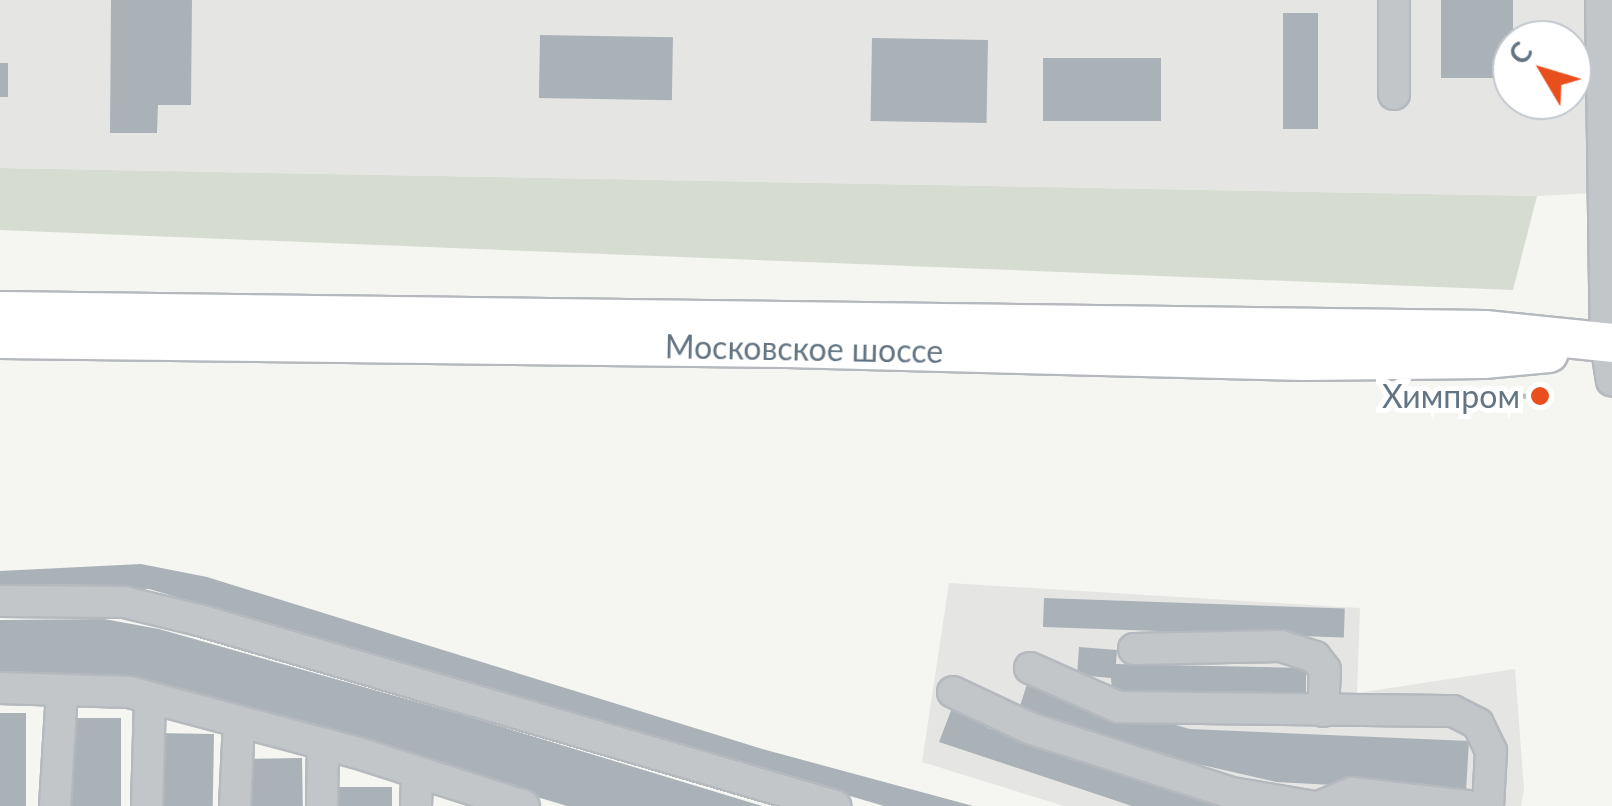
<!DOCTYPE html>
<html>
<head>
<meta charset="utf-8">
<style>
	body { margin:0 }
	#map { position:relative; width:1612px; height:806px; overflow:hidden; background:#f5f5f1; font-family:Lato,sans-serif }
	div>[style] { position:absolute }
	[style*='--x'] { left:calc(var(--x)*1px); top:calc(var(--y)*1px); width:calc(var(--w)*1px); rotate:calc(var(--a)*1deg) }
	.built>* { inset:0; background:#e5e6e4 }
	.green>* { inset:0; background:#d6dcd2 }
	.building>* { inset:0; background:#aab2b8; transform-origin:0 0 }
	.path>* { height:5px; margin-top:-2.5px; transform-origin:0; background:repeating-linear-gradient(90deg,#bcbec0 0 5px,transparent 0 10px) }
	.roads { filter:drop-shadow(2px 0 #b5b9bd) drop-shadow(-2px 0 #b5b9bd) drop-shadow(0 2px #b5b9bd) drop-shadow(0 -2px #b5b9bd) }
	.minor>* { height:30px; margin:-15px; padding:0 15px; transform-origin:15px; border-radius:15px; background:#c2c6c9 }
	.major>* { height:38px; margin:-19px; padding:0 19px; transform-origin:19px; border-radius:19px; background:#fff }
	.dots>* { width:28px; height:28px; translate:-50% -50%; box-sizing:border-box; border:5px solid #fff; border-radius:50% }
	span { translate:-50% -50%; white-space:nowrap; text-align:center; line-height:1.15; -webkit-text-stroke:10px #fff; paint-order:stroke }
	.street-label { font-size:32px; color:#637483 }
	.poi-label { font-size:32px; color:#637483 }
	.right { translate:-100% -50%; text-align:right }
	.north { position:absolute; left:1492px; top:20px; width:100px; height:100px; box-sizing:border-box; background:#fff; border:2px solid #c1c7cd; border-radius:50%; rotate:308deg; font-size:28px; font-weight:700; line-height:40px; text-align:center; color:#637483 }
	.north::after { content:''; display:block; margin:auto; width:35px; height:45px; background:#e94f1d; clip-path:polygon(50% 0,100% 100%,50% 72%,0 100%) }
</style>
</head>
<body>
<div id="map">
	<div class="built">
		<div style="clip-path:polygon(evenodd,0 0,1612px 0,1612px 192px,1537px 196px,0 168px,0 0,1512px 40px,1572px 40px,1572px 100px,1512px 100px,1512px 40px)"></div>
		<div style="clip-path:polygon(949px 583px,1360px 608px,1357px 693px,1515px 669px,1524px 789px,1521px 806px,1064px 806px,922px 762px)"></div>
	</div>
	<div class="green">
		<div style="clip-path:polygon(0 168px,1537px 196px,1513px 290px,0 230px)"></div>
	</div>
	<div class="building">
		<div style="clip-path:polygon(111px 0,192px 0,191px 105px,158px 105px,157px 133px,110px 133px)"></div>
		<div style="left:1441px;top:0;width:72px;height:78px"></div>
		<div style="left:1283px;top:13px;width:35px;height:116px"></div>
		<div style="left:540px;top:35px;width:133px;height:63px;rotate:1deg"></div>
		<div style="left:872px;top:38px;width:116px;height:83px;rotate:1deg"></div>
		<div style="left:1043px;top:58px;width:118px;height:63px"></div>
		<div style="left:0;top:63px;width:8px;height:34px"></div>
		<div style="clip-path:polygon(141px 564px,207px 577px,766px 750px,973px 806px,884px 806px,149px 589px,0 594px,0 571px)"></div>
		<div style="left:1044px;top:598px;width:301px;height:29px;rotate:2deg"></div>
		<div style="clip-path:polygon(104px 619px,159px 629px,463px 715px,762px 806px,567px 806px,147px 680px,0 674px,0 620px)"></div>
		<div style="clip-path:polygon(1079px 647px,1117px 650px,1116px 664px,1306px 668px,1306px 694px,1112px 692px,1111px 678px,1077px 675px)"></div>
		<div style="clip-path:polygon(1027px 684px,1190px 729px,1469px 741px,1466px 792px,1276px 782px,1176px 759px,1018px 712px)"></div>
		<div style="clip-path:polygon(955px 700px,988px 712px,987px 728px,1200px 792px,1232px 806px,1132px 806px,939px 742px)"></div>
		<div style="left:0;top:713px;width:26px;height:93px"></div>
		<div style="left:68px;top:718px;width:53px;height:88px"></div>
		<div style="left:157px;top:733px;width:57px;height:73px;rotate:1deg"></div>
		<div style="left:302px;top:758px;width:48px;height:55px;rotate:89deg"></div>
		<div style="left:337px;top:787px;width:55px;height:19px"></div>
	</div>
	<div class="path">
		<div style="--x:1482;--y:395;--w:58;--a:1"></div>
	</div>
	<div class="roads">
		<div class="minor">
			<div style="--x:1394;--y:0;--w:94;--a:90"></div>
			<div style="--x:1601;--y:0;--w:343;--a:89.2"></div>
			<div style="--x:1606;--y:343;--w:38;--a:81"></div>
			<div style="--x:0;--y:601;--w:124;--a:0.5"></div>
			<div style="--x:124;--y:602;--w:77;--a:13.5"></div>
			<div style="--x:199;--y:620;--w:663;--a:16.3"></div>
			<div style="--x:1134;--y:649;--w:147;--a:-1.2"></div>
			<div style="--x:1281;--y:646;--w:36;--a:18"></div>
			<div style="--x:1315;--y:657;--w:16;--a:52"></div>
			<div style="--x:1325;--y:670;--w:41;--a:92.8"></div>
			<div style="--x:1030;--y:668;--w:96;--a:23.9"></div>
			<div style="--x:1118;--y:707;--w:335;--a:0.7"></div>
			<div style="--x:1453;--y:711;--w:28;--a:27"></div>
			<div style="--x:1478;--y:724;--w:30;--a:64"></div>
			<div style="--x:1491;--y:751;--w:55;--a:93.1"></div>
			<div style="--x:0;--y:688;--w:129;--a:1.8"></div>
			<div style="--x:129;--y:692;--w:237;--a:14.9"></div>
			<div style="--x:358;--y:753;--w:174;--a:17.7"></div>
			<div style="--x:953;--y:692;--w:84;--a:25.3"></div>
			<div style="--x:1029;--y:728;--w:213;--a:17.8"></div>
			<div style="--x:1232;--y:793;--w:78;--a:9.6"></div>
			<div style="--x:55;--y:806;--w:116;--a:-86.5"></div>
			<div style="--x:147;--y:806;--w:108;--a:-88.4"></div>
			<div style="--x:235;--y:806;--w:84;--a:-87.3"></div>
			<div style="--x:322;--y:806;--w:62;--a:-89.1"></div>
			<div style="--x:416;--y:806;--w:31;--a:-88"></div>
			<div style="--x:1321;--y:806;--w:34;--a:-23"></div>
			<div style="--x:1352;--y:793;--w:116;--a:6.4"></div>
		</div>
		<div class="major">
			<div style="--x:0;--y:311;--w:1485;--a:0.73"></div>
			<div style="--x:1485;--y:330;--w:128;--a:5.8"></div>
			<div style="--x:0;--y:339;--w:786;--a:0.66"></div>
			<div style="--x:786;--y:348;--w:518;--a:1.44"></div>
			<div style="--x:1304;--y:361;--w:180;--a:-0.6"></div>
			<div style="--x:1484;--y:359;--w:65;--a:-5.3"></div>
		</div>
	</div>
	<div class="dots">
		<div style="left:1540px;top:396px;background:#e94f1d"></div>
	</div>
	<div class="street-label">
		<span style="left:804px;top:349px;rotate:1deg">Московское шоссе</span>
	</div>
	<div class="poi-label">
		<span class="right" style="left:1520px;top:396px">Химпром</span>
	</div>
	<div class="north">С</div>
</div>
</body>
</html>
